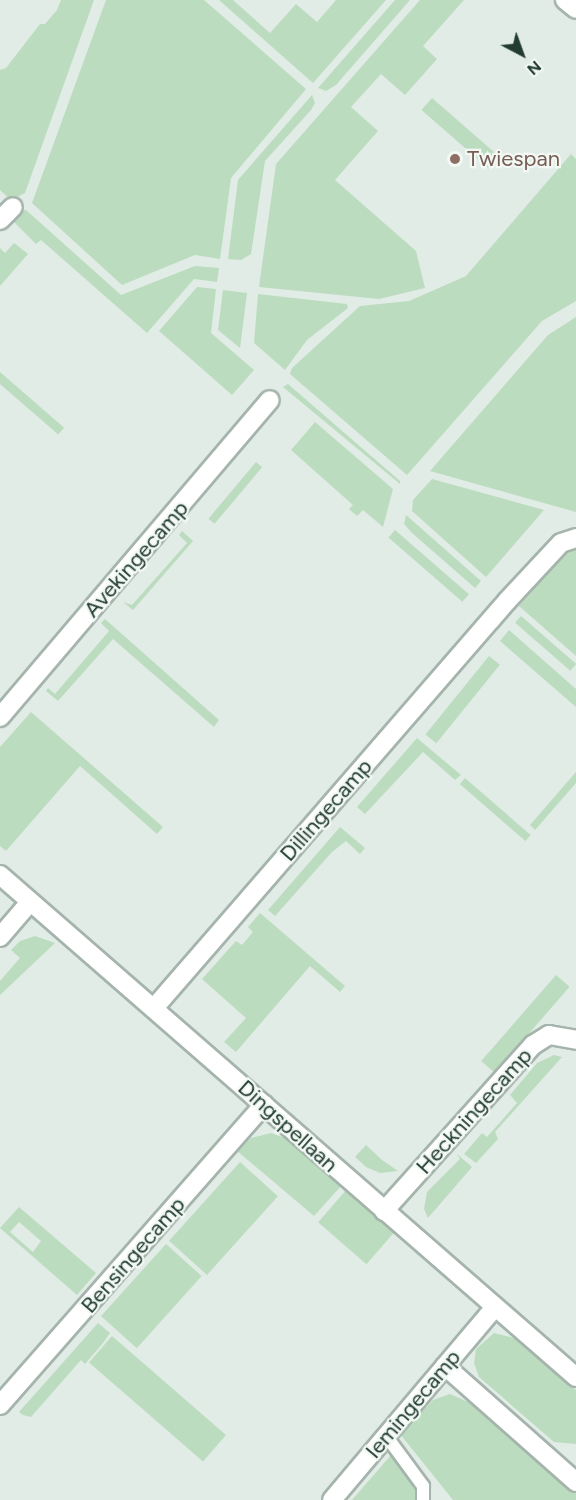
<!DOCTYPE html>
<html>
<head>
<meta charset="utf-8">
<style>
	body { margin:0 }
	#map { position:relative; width:576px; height:1500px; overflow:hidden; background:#e2ece6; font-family:Figtree,sans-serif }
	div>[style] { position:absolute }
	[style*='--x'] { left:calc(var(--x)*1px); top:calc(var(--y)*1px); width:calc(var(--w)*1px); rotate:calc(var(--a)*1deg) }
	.green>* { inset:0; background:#bbdcbe; transform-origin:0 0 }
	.roads { filter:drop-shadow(2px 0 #a5b4ac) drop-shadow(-2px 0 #a5b4ac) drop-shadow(0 2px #a5b4ac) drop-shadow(0 -2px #a5b4ac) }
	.lane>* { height:12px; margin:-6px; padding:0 6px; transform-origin:6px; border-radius:6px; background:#fff }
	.street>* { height:18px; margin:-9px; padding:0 9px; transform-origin:9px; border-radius:9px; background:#fff }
	.dots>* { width:16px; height:16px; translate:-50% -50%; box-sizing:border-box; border:3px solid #f2f8f4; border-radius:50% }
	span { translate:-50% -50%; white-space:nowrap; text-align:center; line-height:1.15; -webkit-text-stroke:4.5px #f2f8f4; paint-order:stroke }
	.education-label { font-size:22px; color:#785e54 }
	.left { translate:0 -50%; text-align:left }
	.street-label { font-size:22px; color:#223c31 }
	.north { position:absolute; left:492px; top:24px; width:60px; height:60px; -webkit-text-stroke:4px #f2f8f4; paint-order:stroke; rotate:139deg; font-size:16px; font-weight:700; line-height:24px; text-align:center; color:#223c31 }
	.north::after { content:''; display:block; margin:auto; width:21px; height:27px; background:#223c31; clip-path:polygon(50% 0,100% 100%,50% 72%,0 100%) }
</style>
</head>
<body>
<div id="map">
	<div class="green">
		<div style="clip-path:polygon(61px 0,94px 0,25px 193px,11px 200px,0 190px,0 70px,6px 68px,40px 24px,45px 24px,57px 10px)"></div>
		<div style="clip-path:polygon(106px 0,204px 0,306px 89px,231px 178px,220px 259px,195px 255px,122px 285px,32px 203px)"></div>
		<div style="clip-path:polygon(219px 0,233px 0,270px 33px,296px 4px,317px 22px,336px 0,386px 0,313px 83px)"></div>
		<div style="clip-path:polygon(395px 0,410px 0,336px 85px,326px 91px,318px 88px)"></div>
		<div style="clip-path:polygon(420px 0,464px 0,423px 46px,437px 59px,405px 95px,381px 74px,351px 107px,378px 131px,335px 180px,416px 251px,425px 288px,379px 299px,259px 287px,276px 164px)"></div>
		<div style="clip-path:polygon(312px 95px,315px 103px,311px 110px,265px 161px,251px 254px,241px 260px,228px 259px,238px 180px)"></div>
		<div style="left:432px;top:98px;width:89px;height:16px;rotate:41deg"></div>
		<div style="clip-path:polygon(571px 154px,576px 159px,576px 301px,542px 321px,407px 475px,290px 374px,292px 368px,360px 306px,409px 301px,466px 276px)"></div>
		<div style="clip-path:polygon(26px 210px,121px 295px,195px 266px,219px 268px,217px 282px,194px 279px,147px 333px,41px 240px,36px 244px,11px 219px,17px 211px)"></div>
		<div style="clip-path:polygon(14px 243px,28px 254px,0 286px,0 248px,5px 253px)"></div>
		<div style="clip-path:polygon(197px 287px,216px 289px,211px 333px,254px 370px,232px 395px,159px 331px)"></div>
		<div style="clip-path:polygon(223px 290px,247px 293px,240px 348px,218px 330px)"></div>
		<div style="clip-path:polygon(258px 294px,347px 304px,348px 308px,307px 340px,285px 370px,254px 343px)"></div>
		<div style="clip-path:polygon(576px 317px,576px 512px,430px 471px,548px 335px)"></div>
		<div style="left:0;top:372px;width:85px;height:9px;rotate:41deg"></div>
		<div style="clip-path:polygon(288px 384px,400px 481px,400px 484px,283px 387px)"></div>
		<div style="clip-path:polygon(315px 422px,393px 489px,383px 527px,363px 510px,357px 516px,349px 509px,353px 505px,291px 450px)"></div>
		<div style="left:256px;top:462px;width:8px;height:74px;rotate:40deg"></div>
		<div style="clip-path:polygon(432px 479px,544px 510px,486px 577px,412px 511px,413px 500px)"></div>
		<div style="clip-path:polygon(406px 515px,481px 581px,475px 588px,412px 533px,404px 524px)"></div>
		<div style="left:395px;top:530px;width:98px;height:10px;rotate:41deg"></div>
		<div style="clip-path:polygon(182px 531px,193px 541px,133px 610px,123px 602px,132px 605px,187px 543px,179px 535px)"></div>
		<div style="clip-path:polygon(576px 548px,576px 656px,519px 606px,564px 555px)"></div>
		<div style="left:521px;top:616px;width:73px;height:9px;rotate:41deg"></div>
		<div style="clip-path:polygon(105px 619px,219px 720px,214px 727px,113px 639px,58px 701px,46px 691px,48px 688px,55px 694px,109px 631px,101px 623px)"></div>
		<div style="clip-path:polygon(509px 630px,576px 689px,576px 707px,500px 641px)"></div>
		<div style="left:489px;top:656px;width:14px;height:101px;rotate:39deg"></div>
		<div style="clip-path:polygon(31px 712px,163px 827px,157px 834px,80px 766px,6px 851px,0 846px,0 747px)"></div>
		<div style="clip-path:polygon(417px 738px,461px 775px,455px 780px,423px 752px,365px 814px,357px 807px)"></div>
		<div style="clip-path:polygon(576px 772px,576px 783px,535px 830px,530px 825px)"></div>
		<div style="left:465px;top:778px;width:87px;height:8px;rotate:41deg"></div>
		<div style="clip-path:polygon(340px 827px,365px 848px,360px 854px,346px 841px,332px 852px,275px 916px,268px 910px)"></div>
		<div style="clip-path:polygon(260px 913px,345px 986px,340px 992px,310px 966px,236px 1052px,224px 1042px,246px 1018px,202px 979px,236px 941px,242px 945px,253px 932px,248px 927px)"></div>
		<div style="clip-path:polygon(35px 936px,55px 943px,0 995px,0 981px,20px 958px,11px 950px,20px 941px)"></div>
		<div style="left:556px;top:975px;width:18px;height:114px;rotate:41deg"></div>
		<div style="clip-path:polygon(554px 1055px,562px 1057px,495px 1132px,498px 1139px,476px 1163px,464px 1154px,482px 1133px,487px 1137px,517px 1103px,510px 1095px,537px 1063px)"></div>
		<div style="clip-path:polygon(271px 1133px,291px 1140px,342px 1185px,314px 1216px,237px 1151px,251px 1138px)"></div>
		<div style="clip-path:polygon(366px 1145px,382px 1160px,398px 1171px,380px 1173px,366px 1167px,355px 1157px)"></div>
		<div style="clip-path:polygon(457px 1154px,472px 1167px,428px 1218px,424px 1209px,427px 1192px,460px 1159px)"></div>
		<div style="left:240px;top:1162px;width:51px;height:106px;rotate:42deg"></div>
		<div style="left:347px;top:1189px;width:64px;height:44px;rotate:41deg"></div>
		<div style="clip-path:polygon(evenodd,19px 1207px,96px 1273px,77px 1295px,0 1228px,19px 1207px,19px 1222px,41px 1241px,33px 1252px,10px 1232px,19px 1222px)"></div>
		<div style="left:166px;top:1244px;width:48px;height:97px;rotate:42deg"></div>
		<div style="clip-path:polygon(98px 1323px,110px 1333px,103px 1343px,85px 1364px,81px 1360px,31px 1417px,23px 1415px,19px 1412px)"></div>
		<div style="clip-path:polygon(494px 1333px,518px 1339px,576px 1390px,576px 1444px,554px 1442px,479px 1377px,474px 1363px,476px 1349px)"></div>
		<div style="left:112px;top:1336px;width:151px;height:35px;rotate:41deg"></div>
		<div style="clip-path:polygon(450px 1394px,475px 1405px,576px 1492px,576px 1500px,453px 1500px,400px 1434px,433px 1400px)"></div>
		<div style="clip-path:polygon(391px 1446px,417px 1487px,417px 1500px,352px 1500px,391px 1455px)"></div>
	</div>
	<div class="roads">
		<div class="lane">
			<div style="--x:387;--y:1437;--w:61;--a:53.7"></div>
			<div style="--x:423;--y:1486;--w:14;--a:90"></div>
		</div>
		<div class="street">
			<div style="--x:565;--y:0;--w:14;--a:39"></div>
			<div style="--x:0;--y:220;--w:18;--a:-45"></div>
			<div style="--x:0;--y:717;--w:416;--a:-49.6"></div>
			<div style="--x:0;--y:875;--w:764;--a:41.07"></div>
			<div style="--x:0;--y:937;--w:46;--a:-49.4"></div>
			<div style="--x:154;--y:1008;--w:539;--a:-49.06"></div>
			<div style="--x:507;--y:601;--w:79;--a:-47"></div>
			<div style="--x:561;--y:543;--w:16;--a:-18"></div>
			<div style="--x:384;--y:1211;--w:223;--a:-48.1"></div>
			<div style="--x:533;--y:1045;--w:19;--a:-32"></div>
			<div style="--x:549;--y:1035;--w:27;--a:10"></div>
			<div style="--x:445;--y:1366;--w:175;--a:41.5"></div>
			<div style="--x:0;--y:1405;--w:400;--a:-48.7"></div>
			<div style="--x:332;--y:1500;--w:251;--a:-49.8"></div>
		</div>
	</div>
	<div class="dots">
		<div style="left:455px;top:159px;background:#8d6e63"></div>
	</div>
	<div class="education-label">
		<span class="left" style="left:467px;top:159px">Twiespan</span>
	</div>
	<div class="street-label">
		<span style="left:136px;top:559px;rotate:-49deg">Avekingecamp</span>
		<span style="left:326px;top:810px;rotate:-49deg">Dillingecamp</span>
		<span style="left:474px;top:1111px;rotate:-48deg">Heckningecamp</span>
		<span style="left:288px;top:1126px;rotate:42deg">Dingspellaan</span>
		<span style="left:133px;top:1255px;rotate:-49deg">Bensingecamp</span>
		<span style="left:413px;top:1404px;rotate:-50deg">Iemingecamp</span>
	</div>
	<div class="north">N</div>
</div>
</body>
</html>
